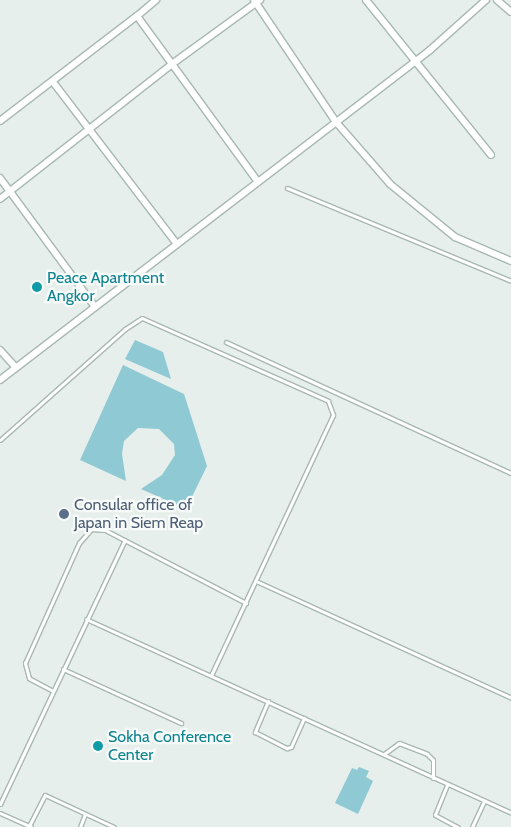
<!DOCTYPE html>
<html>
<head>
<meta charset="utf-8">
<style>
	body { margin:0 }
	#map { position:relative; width:511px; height:827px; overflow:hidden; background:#e6efeb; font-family:Cabin,sans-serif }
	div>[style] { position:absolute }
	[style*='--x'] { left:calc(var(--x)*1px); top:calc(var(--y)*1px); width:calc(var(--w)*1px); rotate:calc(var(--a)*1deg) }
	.water>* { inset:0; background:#8ec9d4 }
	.roads { filter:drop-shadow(1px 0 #a8b8b2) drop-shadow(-1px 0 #a8b8b2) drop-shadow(0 1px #a8b8b2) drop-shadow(0 -1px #a8b8b2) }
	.lane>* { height:3px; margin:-1.5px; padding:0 1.5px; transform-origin:1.5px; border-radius:1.5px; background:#fff }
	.street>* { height:6px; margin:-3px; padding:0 3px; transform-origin:3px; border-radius:3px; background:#fff }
	.dots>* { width:14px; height:14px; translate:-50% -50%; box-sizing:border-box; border:2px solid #f7fbf9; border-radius:50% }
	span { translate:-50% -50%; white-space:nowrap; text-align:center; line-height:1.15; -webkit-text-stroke:4.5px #f7fbf9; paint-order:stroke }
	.culture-label { font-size:16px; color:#0d838f }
	.left { translate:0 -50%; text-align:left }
	.service-label { font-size:16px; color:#4e5e75 }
</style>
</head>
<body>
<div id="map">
	<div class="water">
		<div style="clip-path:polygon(135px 340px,163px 352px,171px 379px,125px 359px)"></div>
		<div style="clip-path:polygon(123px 365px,184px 394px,207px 466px,186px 509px,141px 489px,162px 475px,175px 455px,174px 444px,159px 429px,138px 428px,124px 441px,122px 454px,126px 481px,80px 460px)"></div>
		<div style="clip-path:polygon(359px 767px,369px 771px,366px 777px,373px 781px,358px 814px,335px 803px,352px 768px,357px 770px)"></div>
	</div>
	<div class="roads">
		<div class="lane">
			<div style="--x:287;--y:188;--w:243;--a:22.5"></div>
			<div style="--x:226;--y:342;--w:314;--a:24.7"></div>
			<div style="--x:0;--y:440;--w:167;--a:-41.6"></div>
			<div style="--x:125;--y:329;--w:20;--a:-33"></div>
			<div style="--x:142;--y:318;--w:204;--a:24"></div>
			<div style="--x:328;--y:401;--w:15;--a:70"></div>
			<div style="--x:333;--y:415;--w:287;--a:115.1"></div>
			<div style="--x:256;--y:581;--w:281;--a:24.6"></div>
			<div style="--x:86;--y:619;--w:467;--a:24.5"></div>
			<div style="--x:63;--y:669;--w:130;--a:24.6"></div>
			<div style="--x:53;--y:691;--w:27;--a:-152"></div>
			<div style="--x:29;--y:678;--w:16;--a:-105"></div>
			<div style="--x:25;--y:663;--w:132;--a:-65.8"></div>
			<div style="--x:79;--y:543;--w:18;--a:-49"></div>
			<div style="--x:91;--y:529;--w:14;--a:4"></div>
			<div style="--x:105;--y:530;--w:159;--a:27.4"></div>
			<div style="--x:268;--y:701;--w:34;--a:113"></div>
			<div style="--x:255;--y:732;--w:36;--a:27"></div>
			<div style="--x:287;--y:748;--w:4;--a:-14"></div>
			<div style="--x:291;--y:747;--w:32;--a:-66"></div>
			<div style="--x:384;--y:754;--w:19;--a:-36"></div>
			<div style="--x:399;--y:743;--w:30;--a:21"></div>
			<div style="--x:427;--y:754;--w:8;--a:45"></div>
			<div style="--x:433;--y:760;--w:18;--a:90"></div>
			<div style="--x:447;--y:785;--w:32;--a:112"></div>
			<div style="--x:435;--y:815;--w:26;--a:28"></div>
			<div style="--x:0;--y:804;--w:292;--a:-64.7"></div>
			<div style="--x:0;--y:813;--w:34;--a:24"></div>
			<div style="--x:29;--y:826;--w:35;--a:-63"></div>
			<div style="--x:45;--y:795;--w:76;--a:24.9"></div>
			<div style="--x:80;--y:827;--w:14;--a:-69"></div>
			<div style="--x:472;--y:827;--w:29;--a:-65"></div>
		</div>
		<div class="street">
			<div style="--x:254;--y:0;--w:147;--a:56.1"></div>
			<div style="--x:336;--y:122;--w:82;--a:48.9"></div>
			<div style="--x:390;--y:184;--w:84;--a:39.2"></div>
			<div style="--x:455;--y:237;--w:61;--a:23.2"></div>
			<div style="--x:366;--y:0;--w:199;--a:51.1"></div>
			<div style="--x:497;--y:0;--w:18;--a:41"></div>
			<div style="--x:137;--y:16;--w:25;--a:-40"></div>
			<div style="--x:53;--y:82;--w:203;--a:52.6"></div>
			<div style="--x:0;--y:121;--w:173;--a:-37.5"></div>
			<div style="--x:137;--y:16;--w:205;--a:53.9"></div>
			<div style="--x:0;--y:178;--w:160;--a:53.6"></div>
			<div style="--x:0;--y:199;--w:219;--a:-38.1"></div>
			<div style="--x:172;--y:64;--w:109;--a:-36"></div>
			<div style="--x:0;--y:350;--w:24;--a:48"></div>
			<div style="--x:0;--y:380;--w:542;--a:-37.5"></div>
			<div style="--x:430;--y:50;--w:75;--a:-41.8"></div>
		</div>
	</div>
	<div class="dots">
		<div style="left:37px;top:287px;background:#0f9aa8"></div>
		<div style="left:64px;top:514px;background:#5c6f8a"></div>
		<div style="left:98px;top:746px;background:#0f9aa8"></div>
	</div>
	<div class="culture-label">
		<span class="left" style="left:47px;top:287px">Peace Apartment<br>Angkor</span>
		<span class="left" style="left:108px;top:746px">Sokha Conference<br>Center</span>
	</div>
	<div class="service-label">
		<span class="left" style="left:74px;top:514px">Consular office of<br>Japan in Siem Reap</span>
	</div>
</div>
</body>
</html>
